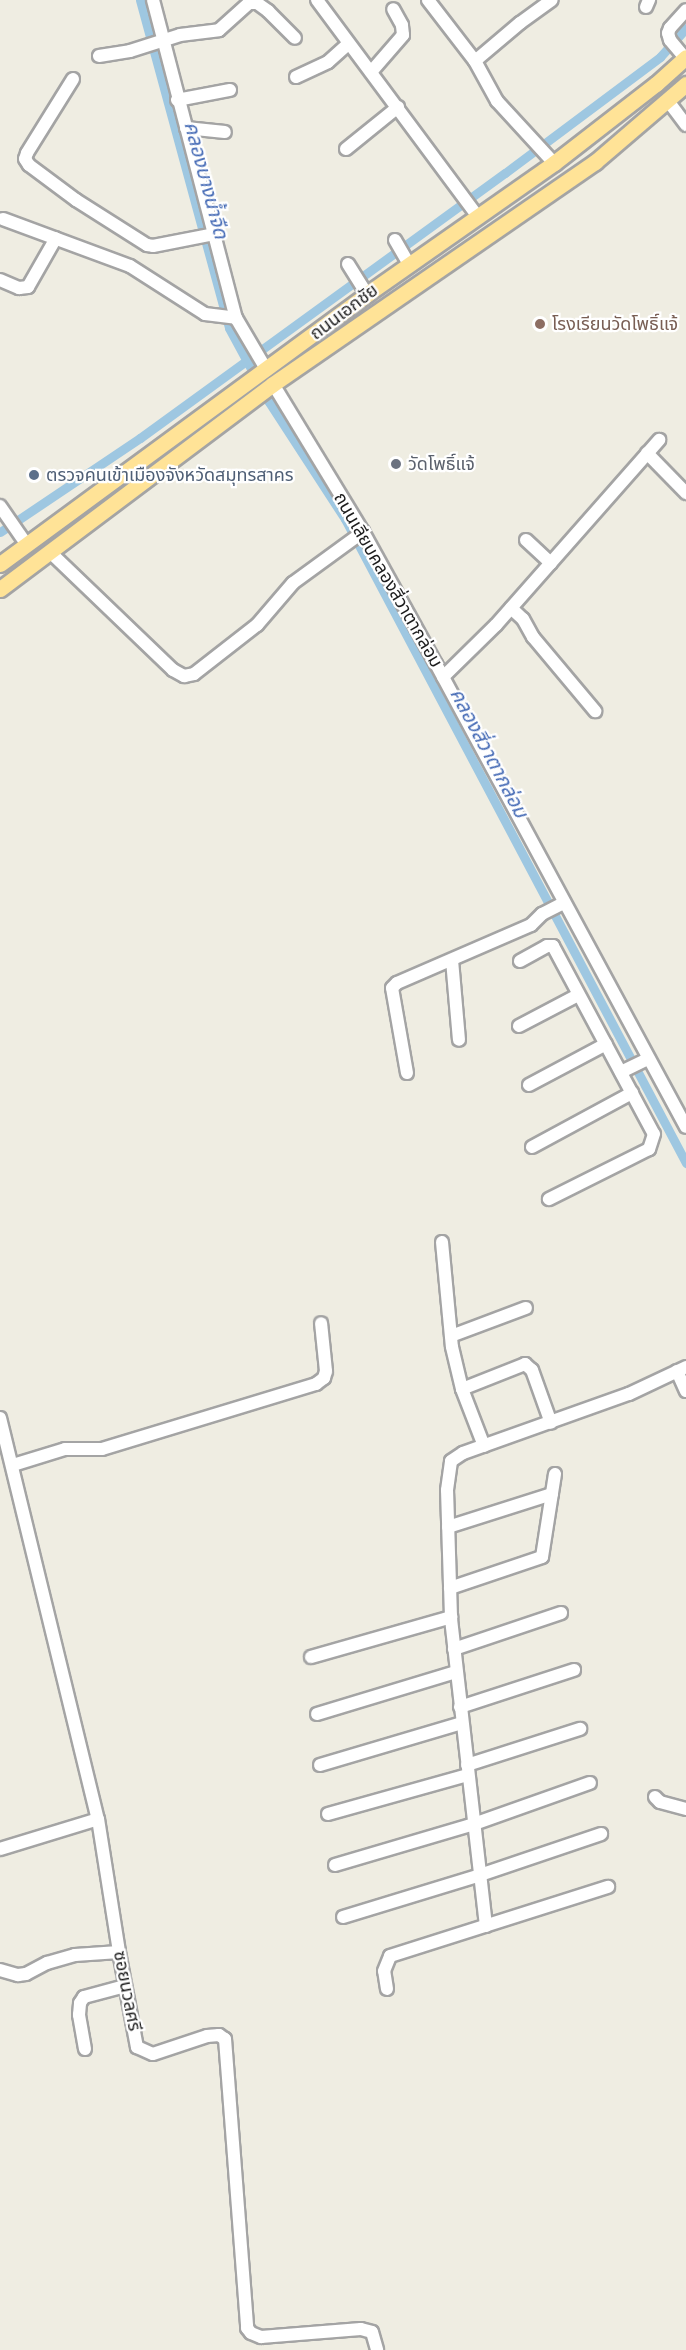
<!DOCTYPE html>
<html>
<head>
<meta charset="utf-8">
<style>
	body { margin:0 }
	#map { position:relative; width:686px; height:2350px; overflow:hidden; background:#efede2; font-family:Helvetica,"Noto Sans Thai",sans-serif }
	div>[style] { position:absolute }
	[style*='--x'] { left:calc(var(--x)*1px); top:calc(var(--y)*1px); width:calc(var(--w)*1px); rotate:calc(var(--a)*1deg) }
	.canal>* { height:9px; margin:-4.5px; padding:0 4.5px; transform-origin:4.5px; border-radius:4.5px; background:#9ec7e1 }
	.roads { filter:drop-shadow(2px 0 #a4a4a4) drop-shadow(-2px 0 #a4a4a4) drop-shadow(0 2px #a4a4a4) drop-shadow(0 -2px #a4a4a4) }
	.minor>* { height:12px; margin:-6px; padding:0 6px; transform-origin:6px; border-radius:6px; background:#fff }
	.major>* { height:15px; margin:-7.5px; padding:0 7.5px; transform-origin:7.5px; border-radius:7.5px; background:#ffe397 }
	.dots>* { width:16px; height:16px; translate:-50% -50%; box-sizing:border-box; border:3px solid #fff; border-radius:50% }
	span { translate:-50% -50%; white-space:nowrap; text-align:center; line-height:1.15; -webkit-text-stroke:4.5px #fff; paint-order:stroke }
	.street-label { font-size:18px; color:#1d1d1d }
	.education-label { font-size:18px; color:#785e54 }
	.left { translate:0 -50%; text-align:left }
	.worship-label { font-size:18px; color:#5b616d }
	.service-label { font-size:18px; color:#4e5e75 }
	.water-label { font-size:20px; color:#4268b4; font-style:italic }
</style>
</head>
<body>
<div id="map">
	<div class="canal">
		<div style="--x:140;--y:0;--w:340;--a:74.8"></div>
		<div style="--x:229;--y:328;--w:84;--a:61.6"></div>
		<div style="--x:269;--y:402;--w:140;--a:57"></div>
		<div style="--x:345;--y:519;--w:729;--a:62.1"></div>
		<div style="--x:0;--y:532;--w:169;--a:-33.9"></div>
		<div style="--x:140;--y:438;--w:451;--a:-36"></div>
		<div style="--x:505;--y:173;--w:194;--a:-36.8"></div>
		<div style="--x:660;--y:57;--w:39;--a:-48"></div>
	</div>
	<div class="roads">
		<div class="minor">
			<div style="--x:153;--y:0;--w:329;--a:75.4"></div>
			<div style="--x:236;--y:318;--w:59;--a:59.5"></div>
			<div style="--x:317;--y:0;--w:270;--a:53.4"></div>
			<div style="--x:428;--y:0;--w:77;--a:52.4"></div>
			<div style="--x:475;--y:61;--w:46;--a:61.2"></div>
			<div style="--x:497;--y:101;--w:84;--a:47.4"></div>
			<div style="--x:646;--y:7;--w:8;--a:-67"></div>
			<div style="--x:99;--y:56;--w:31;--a:-9"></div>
			<div style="--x:130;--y:51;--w:52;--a:-17.7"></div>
			<div style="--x:180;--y:35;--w:39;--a:-7"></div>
			<div style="--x:219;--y:30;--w:40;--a:-42"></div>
			<div style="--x:249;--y:3;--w:8;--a:0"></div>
			<div style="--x:257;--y:3;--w:14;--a:36"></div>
			<div style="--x:268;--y:11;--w:38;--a:45"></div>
			<div style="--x:685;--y:58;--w:23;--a:-130"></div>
			<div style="--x:670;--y:40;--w:7;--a:-106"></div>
			<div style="--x:668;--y:33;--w:5;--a:-68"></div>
			<div style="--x:670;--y:28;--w:24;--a:-48"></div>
			<div style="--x:475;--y:61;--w:59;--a:-40.2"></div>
			<div style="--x:520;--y:23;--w:39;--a:-36"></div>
			<div style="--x:371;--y:72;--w:49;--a:-49.1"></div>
			<div style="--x:403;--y:35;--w:10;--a:-96"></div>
			<div style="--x:402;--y:25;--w:18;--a:-119"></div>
			<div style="--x:296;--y:77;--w:35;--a:-25"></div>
			<div style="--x:328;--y:62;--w:27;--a:-42"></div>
			<div style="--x:73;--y:79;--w:87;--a:121.9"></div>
			<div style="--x:27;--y:153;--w:6;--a:108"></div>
			<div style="--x:25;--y:159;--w:7;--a:56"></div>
			<div style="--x:29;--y:165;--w:59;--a:36.7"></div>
			<div style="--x:76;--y:200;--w:84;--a:32.4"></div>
			<div style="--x:147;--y:245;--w:6;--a:9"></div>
			<div style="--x:153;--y:246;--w:62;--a:-11.1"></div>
			<div style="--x:177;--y:100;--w:54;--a:-10.7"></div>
			<div style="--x:668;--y:101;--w:30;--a:53"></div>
			<div style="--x:186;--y:128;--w:39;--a:6"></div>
			<div style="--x:346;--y:149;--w:67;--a:-38.9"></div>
			<div style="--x:3;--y:219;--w:135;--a:20.3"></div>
			<div style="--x:130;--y:266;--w:89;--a:32.6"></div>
			<div style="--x:205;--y:314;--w:31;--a:7"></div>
			<div style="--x:395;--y:240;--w:28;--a:60"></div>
			<div style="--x:348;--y:264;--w:36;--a:58"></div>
			<div style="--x:0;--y:280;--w:21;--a:23"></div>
			<div style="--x:19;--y:288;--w:9;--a:-6"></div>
			<div style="--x:28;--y:287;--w:56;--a:-60.3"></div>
			<div style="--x:273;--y:384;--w:173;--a:58.7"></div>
			<div style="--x:363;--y:532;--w:151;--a:61.1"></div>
			<div style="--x:436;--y:664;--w:526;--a:61.63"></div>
			<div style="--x:647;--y:453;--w:56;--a:45.7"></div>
			<div style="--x:0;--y:506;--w:47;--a:55.3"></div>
			<div style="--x:526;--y:540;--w:34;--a:43"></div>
			<div style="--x:51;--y:553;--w:169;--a:43.8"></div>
			<div style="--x:173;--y:670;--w:13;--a:29"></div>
			<div style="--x:184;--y:676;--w:10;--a:-11"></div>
			<div style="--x:194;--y:674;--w:80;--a:-37.9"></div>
			<div style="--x:257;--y:625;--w:55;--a:-49.4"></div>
			<div style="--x:293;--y:583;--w:87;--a:-36.1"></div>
			<div style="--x:511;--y:608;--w:16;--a:43"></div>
			<div style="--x:523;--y:619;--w:21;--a:61"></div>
			<div style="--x:533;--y:637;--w:97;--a:50"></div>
			<div style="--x:443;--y:677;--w:74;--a:-44.5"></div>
			<div style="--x:496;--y:625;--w:247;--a:-48.6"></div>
			<div style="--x:452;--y:960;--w:80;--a:85"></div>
			<div style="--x:520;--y:961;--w:31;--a:-29"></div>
			<div style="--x:547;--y:946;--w:6;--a:0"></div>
			<div style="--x:553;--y:946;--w:213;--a:61.8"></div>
			<div style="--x:654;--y:1134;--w:16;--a:108"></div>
			<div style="--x:649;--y:1149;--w:112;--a:153.4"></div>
			<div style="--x:519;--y:1026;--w:67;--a:-27.7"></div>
			<div style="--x:621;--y:1072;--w:30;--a:-26"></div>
			<div style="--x:407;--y:1073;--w:86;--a:-100"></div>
			<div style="--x:392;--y:988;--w:7;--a:-45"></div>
			<div style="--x:397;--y:983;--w:146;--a:-23.4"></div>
			<div style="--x:531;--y:925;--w:16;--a:-45"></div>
			<div style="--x:542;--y:914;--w:25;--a:-27"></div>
			<div style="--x:529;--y:1085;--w:87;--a:-28"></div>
			<div style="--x:532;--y:1147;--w:114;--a:-28.4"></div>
			<div style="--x:442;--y:1242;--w:105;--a:84.6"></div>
			<div style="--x:452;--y:1347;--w:43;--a:76.6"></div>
			<div style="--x:462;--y:1389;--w:61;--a:68.9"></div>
			<div style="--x:451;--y:1336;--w:80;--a:-20.5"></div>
			<div style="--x:677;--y:1371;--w:22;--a:66"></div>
			<div style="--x:462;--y:1389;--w:68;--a:-21.6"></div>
			<div style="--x:525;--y:1364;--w:9;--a:41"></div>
			<div style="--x:532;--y:1370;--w:56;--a:70.3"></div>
			<div style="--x:0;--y:1418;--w:413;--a:76.3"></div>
			<div style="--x:98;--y:1819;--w:135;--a:81"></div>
			<div style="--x:119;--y:1952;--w:97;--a:79.3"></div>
			<div style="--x:137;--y:2047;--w:17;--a:24"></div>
			<div style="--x:153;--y:2054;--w:57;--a:-18.4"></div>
			<div style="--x:207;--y:2036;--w:12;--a:-5"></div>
			<div style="--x:219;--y:2035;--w:7;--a:34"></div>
			<div style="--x:225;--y:2039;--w:290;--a:85.6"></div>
			<div style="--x:247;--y:2328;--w:6;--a:51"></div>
			<div style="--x:251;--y:2333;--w:11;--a:22"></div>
			<div style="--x:261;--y:2337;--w:100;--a:-4.6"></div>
			<div style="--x:361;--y:2329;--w:11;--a:15"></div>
			<div style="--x:372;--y:2332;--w:19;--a:74"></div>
			<div style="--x:13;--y:1465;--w:54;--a:-17.1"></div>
			<div style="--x:65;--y:1449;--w:37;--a:0"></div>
			<div style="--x:102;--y:1449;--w:224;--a:-16.9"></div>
			<div style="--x:316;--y:1384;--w:10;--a:-37"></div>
			<div style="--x:324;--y:1378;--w:7;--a:-74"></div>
			<div style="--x:326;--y:1371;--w:48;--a:-95.9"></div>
			<div style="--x:448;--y:1527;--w:109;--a:-17.6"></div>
			<div style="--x:450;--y:1588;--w:97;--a:-18.6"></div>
			<div style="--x:542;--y:1557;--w:84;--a:-81.1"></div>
			<div style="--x:454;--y:1649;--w:113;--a:-18.6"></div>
			<div style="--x:311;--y:1657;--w:146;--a:-15.9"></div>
			<div style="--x:460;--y:1707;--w:120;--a:-18"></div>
			<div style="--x:317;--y:1714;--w:145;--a:-16.8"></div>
			<div style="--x:320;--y:1765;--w:148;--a:-16.5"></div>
			<div style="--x:467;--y:1765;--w:119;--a:-17.7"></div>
			<div style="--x:655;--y:1797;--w:7;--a:45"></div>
			<div style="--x:660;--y:1802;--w:27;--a:15"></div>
			<div style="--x:328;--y:1814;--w:145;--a:-15.6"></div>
			<div style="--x:0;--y:1849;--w:102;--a:-17"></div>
			<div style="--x:335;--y:1865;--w:145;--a:-16.4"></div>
			<div style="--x:474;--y:1824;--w:123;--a:-19.5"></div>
			<div style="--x:343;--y:1917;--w:143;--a:-17"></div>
			<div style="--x:480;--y:1875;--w:128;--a:-18.7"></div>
			<div style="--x:486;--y:1926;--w:311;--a:-96.5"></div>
			<div style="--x:451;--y:1617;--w:127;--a:-91.8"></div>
			<div style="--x:447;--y:1490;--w:29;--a:-82"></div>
			<div style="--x:451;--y:1461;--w:14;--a:-34"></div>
			<div style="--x:463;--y:1453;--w:176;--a:-19.6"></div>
			<div style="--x:629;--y:1394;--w:63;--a:-25.3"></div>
			<div style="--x:0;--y:1970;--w:19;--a:16"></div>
			<div style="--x:18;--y:1975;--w:8;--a:-7"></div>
			<div style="--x:26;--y:1974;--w:24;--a:-28"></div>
			<div style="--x:47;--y:1963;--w:29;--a:-16"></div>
			<div style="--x:75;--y:1955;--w:44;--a:-3.9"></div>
			<div style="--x:387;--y:1989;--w:18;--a:-99"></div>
			<div style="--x:384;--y:1971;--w:16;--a:-68"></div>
			<div style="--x:390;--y:1956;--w:229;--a:-17.6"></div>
			<div style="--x:85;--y:2049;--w:35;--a:-100"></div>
			<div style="--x:79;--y:2015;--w:12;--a:-85"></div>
			<div style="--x:80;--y:2003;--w:7;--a:-56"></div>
			<div style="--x:84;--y:1997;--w:42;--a:-15"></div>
		</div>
		<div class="major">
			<div style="--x:0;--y:564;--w:456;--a:-36.3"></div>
			<div style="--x:367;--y:294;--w:228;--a:-35"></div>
			<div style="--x:554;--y:163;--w:129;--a:-37.8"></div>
			<div style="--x:656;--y:84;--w:40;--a:-42"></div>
			<div style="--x:0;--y:589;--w:341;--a:-36.9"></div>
			<div style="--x:273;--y:384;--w:391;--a:-34.6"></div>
			<div style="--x:595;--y:162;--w:120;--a:-40.6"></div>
		</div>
	</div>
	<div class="dots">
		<div style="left:540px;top:324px;background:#8d6e63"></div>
		<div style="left:396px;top:464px;background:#6b7280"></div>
		<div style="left:34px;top:475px;background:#5c6f8a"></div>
	</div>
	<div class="street-label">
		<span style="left:344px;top:312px;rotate:-37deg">ถนนเอกชัย</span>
		<span style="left:388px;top:580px;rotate:60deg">ถนนเลียบคลองสี่วาตากล่อม</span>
		<span style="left:127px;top:1991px;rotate:79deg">ซอยนวลศรี</span>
	</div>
	<div class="education-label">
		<span class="left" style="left:552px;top:324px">โรงเรียนวัดโพธิ์แจ้</span>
	</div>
	<div class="worship-label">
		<span class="left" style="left:408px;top:464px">วัดโพธิ์แจ้</span>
	</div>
	<div class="service-label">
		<span class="left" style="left:46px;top:475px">ตรวจคนเข้าเมืองจังหวัดสมุทรสาคร</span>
	</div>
	<div class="water-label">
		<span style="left:206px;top:180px;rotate:75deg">คลองบางน้ำจืด</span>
		<span style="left:489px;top:753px;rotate:62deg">คลองสี่วาตากล่อม</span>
	</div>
</div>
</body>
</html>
